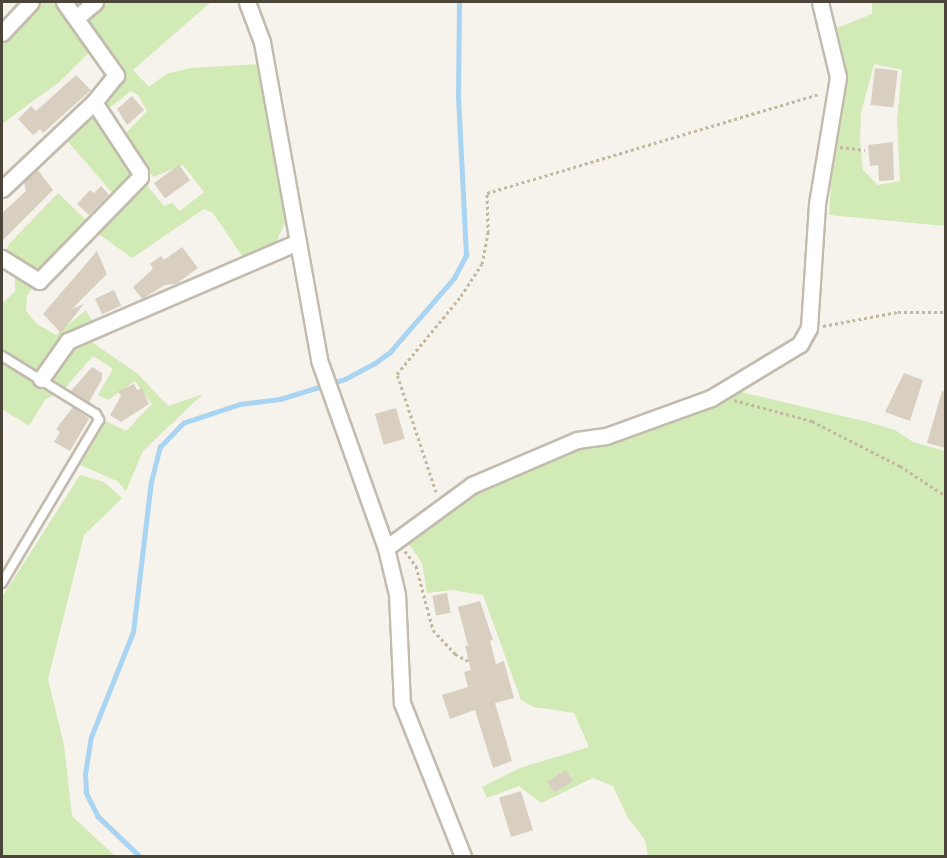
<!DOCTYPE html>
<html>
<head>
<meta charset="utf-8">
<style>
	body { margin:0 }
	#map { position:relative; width:947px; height:858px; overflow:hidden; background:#f6f3ec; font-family:"PT Sans",sans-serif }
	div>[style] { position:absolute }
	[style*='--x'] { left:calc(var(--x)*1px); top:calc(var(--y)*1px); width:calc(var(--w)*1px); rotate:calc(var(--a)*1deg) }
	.green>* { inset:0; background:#d2eab5 }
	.stream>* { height:4.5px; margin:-2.25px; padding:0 2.25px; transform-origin:2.25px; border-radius:2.25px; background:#a9d4f2 }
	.building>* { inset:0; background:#d8cfc1; transform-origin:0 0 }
	.path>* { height:3px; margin-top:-1.5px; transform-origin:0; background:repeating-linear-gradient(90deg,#c4b79f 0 3px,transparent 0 6px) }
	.roads { filter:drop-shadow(2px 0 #c2bbae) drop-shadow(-2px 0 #c2bbae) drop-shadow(0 2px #c2bbae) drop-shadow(0 -2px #c2bbae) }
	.lane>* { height:8px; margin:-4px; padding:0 4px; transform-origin:4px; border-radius:4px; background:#fff }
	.street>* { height:15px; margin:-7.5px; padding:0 7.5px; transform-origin:7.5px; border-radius:7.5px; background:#fff }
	span { translate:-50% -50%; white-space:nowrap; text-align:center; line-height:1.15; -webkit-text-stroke:4.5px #fff; paint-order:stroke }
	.frame { position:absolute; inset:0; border:3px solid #4b4439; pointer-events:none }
</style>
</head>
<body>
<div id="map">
	<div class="green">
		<div style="clip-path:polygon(37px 2px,59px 2px,92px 50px,59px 82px,2px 124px,2px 41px)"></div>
		<div style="clip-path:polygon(103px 2px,211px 2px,133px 70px,149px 87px,166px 74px,190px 68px,260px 64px,286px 220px,275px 245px,244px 259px,213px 213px,204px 209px,132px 258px,97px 233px,143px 181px,164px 206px,172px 203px,180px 211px,204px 192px,183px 165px,153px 177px,124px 135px,147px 111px,138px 95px,131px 91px,107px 110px,105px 107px,104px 102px,124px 76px,88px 21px,89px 13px)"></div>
		<div style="clip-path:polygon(evenodd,872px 2px,945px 2px,945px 226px,829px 215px,833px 156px,846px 74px,837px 28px,872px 14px,872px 2px,874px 64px,902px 70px,897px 120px,900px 181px,878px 185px,863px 170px,860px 141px,861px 113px,874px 64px)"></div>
		<div style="clip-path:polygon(87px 117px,97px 117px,132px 168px,131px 175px,113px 194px,65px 138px)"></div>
		<div style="clip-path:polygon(58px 193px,87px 221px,47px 266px,27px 296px,26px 311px,37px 324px,56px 335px,86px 310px,93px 323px,89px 340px,138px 374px,168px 406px,203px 394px,143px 451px,126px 491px,117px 481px,80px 465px,106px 421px,126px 431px,152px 404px,135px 381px,108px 400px,98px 395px,113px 369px,93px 356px,66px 387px,45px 400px,29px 426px,2px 409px,2px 304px,15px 291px,15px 279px,5px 255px,9px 244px)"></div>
		<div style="clip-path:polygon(737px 391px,868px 422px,895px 430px,913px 442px,945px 451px,945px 856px,648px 856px,645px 840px,628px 818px,613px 786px,593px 778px,541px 803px,519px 786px,487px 798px,482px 787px,520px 768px,589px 747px,574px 713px,534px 707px,521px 700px,483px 595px,451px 590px,427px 593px,422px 563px,406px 540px,473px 491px,579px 445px)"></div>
		<div style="clip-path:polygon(80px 475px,104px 482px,122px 498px,84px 535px,48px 679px,64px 745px,72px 816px,115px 856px,2px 856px,2px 597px)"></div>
	</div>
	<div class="stream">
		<div style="--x:139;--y:856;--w:57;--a:-136.4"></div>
		<div style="--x:98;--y:817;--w:27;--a:-117"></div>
		<div style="--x:86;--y:793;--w:19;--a:-93"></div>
		<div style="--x:85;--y:774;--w:37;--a:-81"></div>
		<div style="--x:91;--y:737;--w:113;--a:-68.2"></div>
		<div style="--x:133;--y:632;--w:151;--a:-83.2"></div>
		<div style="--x:151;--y:482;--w:36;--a:-76"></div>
		<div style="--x:160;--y:447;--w:33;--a:-46"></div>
		<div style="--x:183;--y:423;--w:60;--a:-18.4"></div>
		<div style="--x:240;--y:404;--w:40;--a:-7.1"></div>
		<div style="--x:280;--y:399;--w:68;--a:-17.1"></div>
		<div style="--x:345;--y:379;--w:34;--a:-28"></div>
		<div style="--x:375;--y:363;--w:19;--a:-36"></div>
		<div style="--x:390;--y:352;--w:98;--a:-49.1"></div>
		<div style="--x:454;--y:278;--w:26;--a:-62"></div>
		<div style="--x:466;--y:255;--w:158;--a:-92.9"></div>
		<div style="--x:458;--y:97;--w:95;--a:-89.4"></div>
	</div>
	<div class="building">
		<div style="left:875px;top:68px;width:23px;height:37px;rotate:7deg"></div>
		<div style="clip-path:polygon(76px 75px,91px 90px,43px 133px,40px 129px,33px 135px,18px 119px,31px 106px,36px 111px)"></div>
		<div style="clip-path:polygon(132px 96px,144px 110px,127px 125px,117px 109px)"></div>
		<div style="clip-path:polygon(893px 142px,894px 180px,879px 181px,878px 165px,870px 166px,868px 145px)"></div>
		<div style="left:179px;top:165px;width:19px;height:31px;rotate:54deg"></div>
		<div style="clip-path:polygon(37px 169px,53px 190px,2px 241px,2px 213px,26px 191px,24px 182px)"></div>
		<div style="clip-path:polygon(101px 186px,109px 195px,89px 215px,77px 204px,90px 190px,94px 193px)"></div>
		<div style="clip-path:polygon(182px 247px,198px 268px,176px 284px,165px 285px,142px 299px,133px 287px,153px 269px,150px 264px,161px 256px,164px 260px)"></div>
		<div style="clip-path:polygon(97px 251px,107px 274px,72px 309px,84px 304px,61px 333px,43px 314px)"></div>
		<div style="left:114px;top:290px;width:17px;height:21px;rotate:65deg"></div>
		<div style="clip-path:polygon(92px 367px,102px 373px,102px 379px,89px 402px,71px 391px)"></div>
		<div style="clip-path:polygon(904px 373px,923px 380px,910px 421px,885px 412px)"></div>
		<div style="clip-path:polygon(134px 384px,137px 390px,142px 388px,149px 404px,121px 422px,110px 415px,121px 396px,118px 391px)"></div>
		<div style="clip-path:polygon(942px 391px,945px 392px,945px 448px,927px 443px)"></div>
		<div style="clip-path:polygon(73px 407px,89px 419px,70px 451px,54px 442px,60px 432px,56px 429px)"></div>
		<div style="left:396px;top:408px;width:32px;height:22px;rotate:74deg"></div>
		<div style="left:447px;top:593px;width:20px;height:15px;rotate:79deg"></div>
		<div style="clip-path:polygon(480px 601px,493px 640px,490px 641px,496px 664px,504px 661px,514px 698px,495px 703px,512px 761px,493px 768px,475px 710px,450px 719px,442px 695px,468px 687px,464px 672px,471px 670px,465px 646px,468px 646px,458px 607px)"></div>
		<div style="left:566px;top:770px;width:13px;height:22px;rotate:58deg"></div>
		<div style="left:521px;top:791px;width:41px;height:23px;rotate:73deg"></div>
	</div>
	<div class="path">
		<div style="--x:840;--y:147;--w:25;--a:7"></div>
		<div style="--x:823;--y:326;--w:76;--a:-10.6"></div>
		<div style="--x:898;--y:312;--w:48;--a:0"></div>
		<div style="--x:734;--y:400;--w:81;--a:15.1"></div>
		<div style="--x:812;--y:421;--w:99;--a:27.1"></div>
		<div style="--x:900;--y:466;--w:55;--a:33.1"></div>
		<div style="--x:436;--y:492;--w:124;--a:-108.3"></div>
		<div style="--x:397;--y:374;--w:101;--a:-50.6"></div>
		<div style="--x:461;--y:296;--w:38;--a:-57"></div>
		<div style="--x:482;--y:264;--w:32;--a:-79"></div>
		<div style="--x:488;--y:233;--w:40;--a:-91.4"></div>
		<div style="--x:487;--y:193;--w:347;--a:-16.6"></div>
		<div style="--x:405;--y:551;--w:19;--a:54"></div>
		<div style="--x:416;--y:566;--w:66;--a:75.1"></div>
		<div style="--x:433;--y:630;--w:33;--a:47"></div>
		<div style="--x:455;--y:654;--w:15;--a:28"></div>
	</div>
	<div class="roads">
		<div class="lane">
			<div style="--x:2;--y:356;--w:110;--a:31.7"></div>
			<div style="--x:96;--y:414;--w:7;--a:63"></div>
			<div style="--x:99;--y:420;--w:190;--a:120.8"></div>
		</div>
		<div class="street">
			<div style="--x:64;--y:2;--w:90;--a:54.5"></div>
			<div style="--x:116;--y:75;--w:35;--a:129"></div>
			<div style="--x:247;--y:2;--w:43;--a:69.4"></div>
			<div style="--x:262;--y:42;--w:323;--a:79.8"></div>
			<div style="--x:319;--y:360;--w:200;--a:70.4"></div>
			<div style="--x:386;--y:548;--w:47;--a:76.6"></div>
			<div style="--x:397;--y:594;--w:109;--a:87.4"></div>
			<div style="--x:402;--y:703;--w:165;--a:68.3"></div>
			<div style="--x:76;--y:18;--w:25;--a:-40"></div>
			<div style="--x:2;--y:33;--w:42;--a:-46.9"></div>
			<div style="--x:2;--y:189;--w:127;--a:-43.4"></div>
			<div style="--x:94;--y:102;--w:84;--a:56.7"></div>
			<div style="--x:140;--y:172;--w:5;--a:90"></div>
			<div style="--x:140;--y:177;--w:145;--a:134.2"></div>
			<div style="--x:39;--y:281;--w:44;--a:-148.1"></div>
			<div style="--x:41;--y:379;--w:47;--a:-54.6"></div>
			<div style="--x:68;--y:341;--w:248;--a:-23.3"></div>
			<div style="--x:386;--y:548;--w:107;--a:-36.2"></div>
			<div style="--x:472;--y:485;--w:114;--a:-23.2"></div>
			<div style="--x:577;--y:440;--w:29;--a:-8"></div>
			<div style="--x:606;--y:436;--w:112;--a:-19.9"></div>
			<div style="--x:711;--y:398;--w:104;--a:-31.2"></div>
			<div style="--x:800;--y:344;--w:18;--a:-61"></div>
			<div style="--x:809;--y:328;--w:124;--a:-86.3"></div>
			<div style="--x:817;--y:204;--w:129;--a:-80.6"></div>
			<div style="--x:838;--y:77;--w:77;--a:-103.5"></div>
		</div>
	</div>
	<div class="frame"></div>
</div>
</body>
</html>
